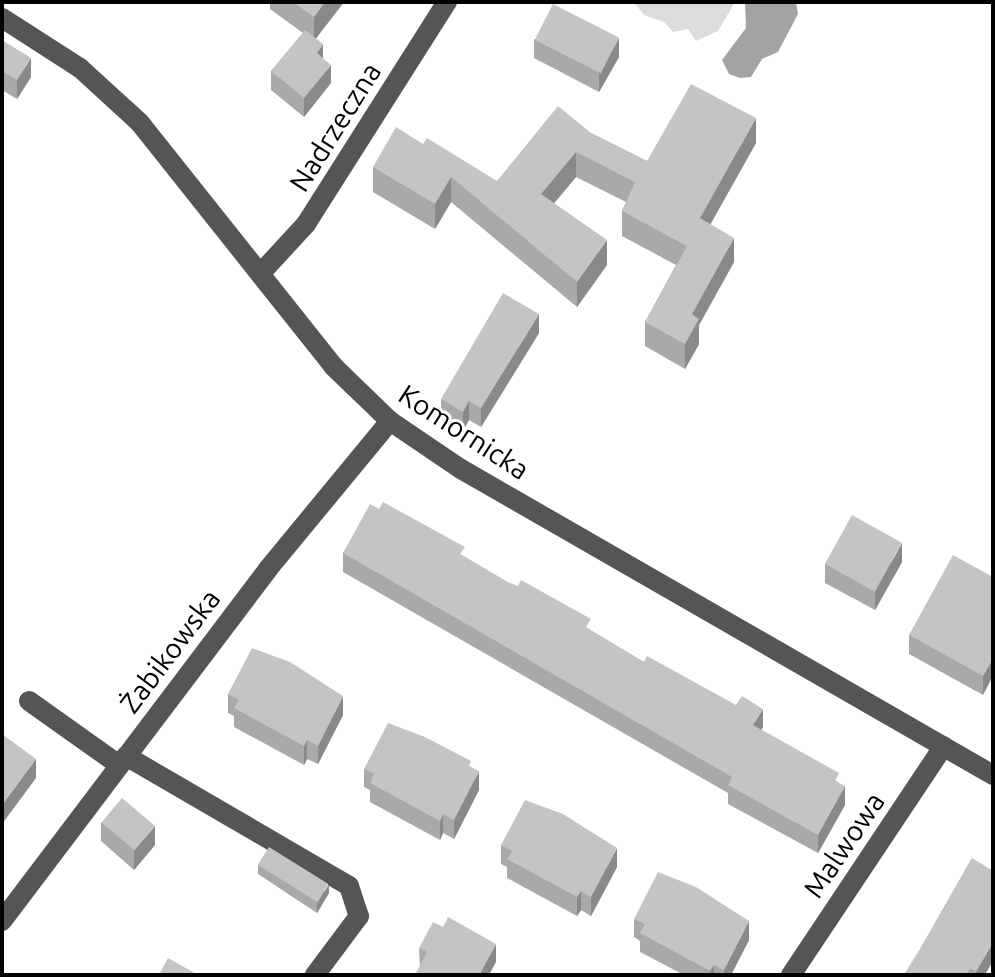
<!DOCTYPE html>
<html>
<head>
<meta charset="utf-8">
<style>
	body { margin:0 }
	#map { position:relative; width:995px; height:977px; overflow:hidden; background:#fff; font-family:Ubuntu,sans-serif }
	div>[style] { position:absolute }
	[style*='--x'] { left:calc(var(--x)*1px); top:calc(var(--y)*1px); width:calc(var(--w)*1px); rotate:calc(var(--a)*1deg) }
	.green>* { inset:0; background:#dcdcdc }
	.water>* { inset:0; background:#a3a3a3 }
	.minor>* { height:20px; margin:-10px; padding:0 10px; transform-origin:10px; border-radius:10px; background:#555 }
	.wall>* { inset:0; background:#a9a9a9 }
	.shaded-wall>* { inset:0; background:#898989 }
	.building>* { inset:0; background:#c4c4c4; transform-origin:0 0 }
	span { translate:-50% -50%; white-space:nowrap; text-align:center; line-height:1.15; -webkit-text-stroke:6px #fff; paint-order:stroke }
	.street-label { font-size:28px; color:#000 }
	.frame { position:absolute; inset:0; border:4px solid #000; pointer-events:none }
</style>
</head>
<body>
<div id="map">
	<div class="green">
		<div style="clip-path:polygon(634px 2px,735px 2px,718px 31px,696px 41px,688px 29px,673px 32px,664px 22px,644px 15px)"></div>
	</div>
	<div class="water">
		<div style="clip-path:polygon(745px 2px,796px 2px,798px 14px,778px 52px,762px 59px,751px 77px,740px 78px,729px 74px,722px 60px,746px 28px)"></div>
	</div>
	<div class="minor">
		<div style="--x:2;--y:18;--w:93;--a:32.7"></div>
		<div style="--x:80;--y:68;--w:81;--a:42.5"></div>
		<div style="--x:140;--y:123;--w:310;--a:51.5"></div>
		<div style="--x:333;--y:366;--w:79;--a:44"></div>
		<div style="--x:390;--y:421;--w:86;--a:34.1"></div>
		<div style="--x:461;--y:469;--w:614;--a:29.91"></div>
		<div style="--x:260;--y:274;--w:68;--a:-47.4"></div>
		<div style="--x:306;--y:224;--w:263;--a:-57.6"></div>
		<div style="--x:29;--y:701;--w:110;--a:35.4"></div>
		<div style="--x:126;--y:756;--w:258;--a:30.2"></div>
		<div style="--x:349;--y:886;--w:32;--a:72"></div>
		<div style="--x:359;--y:916;--w:74;--a:126.7"></div>
		<div style="--x:2;--y:921;--w:441;--a:-52.9"></div>
		<div style="--x:268;--y:569;--w:192;--a:-50.5"></div>
		<div style="--x:791;--y:975;--w:275;--a:-56.3"></div>
	</div>
	<div class="wall">
		<div style="clip-path:polygon(270px 2px,344px 2px,316px 38px,331px 83px,304px 117px,271px 90px,271px 71px,303px 33px,270px 9px)"></div>
		<div style="clip-path:polygon(534px 39px,619px 57px,599px 92px,534px 58px)"></div>
		<div style="clip-path:polygon(2px 40px,31px 77px,17px 99px,2px 90px)"></div>
		<div style="clip-path:polygon(591px 133px,647px 161px,756px 143px,710px 224px,734px 262px,699px 325px,699px 344px,685px 369px,645px 346px,645px 322px,676px 265px,622px 236px,622px 211px,626px 202px,576px 177px,554px 203px,607px 265px,577px 307px,451px 202px,435px 229px,373px 192px,373px 167px,423px 144px,497px 181px)"></div>
		<div style="clip-path:polygon(539px 333px,481px 427px,469px 420px,463px 431px,441px 418px,441px 399px)"></div>
		<div style="clip-path:polygon(379px 509px,465px 557px,644px 662px,763px 727px,761px 730px,839px 783px,845px 805px,818px 853px,728px 804px,728px 793px,343px 572px,343px 553px)"></div>
		<div style="clip-path:polygon(902px 562px,875px 610px,825px 583px,825px 564px)"></div>
		<div style="clip-path:polygon(993px 577px,983px 695px,909px 654px,909px 635px)"></div>
		<div style="clip-path:polygon(228px 694px,343px 715px,318px 764px,307px 759px,304px 765px,234px 727px,234px 716px,228px 713px)"></div>
		<div style="clip-path:polygon(471px 767px,479px 790px,454px 839px,443px 833px,440px 840px,370px 802px,370px 790px,364px 787px,364px 769px)"></div>
		<div style="clip-path:polygon(101px 822px,155px 845px,134px 870px,101px 841px)"></div>
		<div style="clip-path:polygon(501px 845px,617px 867px,591px 916px,581px 910px,577px 916px,507px 878px,507px 867px,501px 864px)"></div>
		<div style="clip-path:polygon(972px 858px,985px 975px,904px 975px,919px 951px)"></div>
		<div style="clip-path:polygon(258px 865px,329px 893px,317px 913px,258px 874px)"></div>
		<div style="clip-path:polygon(634px 919px,749px 940px,731px 975px,684px 975px,640px 952px,640px 941px,634px 937px)"></div>
		<div style="clip-path:polygon(419px 948px,496px 962px,420px 967px)"></div>
	</div>
	<div class="shaded-wall">
		<div style="clip-path:polygon(325px 2px,344px 2px,314px 41px,314px 17px)"></div>
		<div style="clip-path:polygon(619px 38px,619px 57px,599px 92px,599px 73px)"></div>
		<div style="clip-path:polygon(323px 44px,323px 63px,317px 53px)"></div>
		<div style="clip-path:polygon(31px 58px,31px 77px,17px 99px,17px 80px)"></div>
		<div style="clip-path:polygon(331px 65px,331px 83px,304px 117px,304px 98px)"></div>
		<div style="clip-path:polygon(756px 118px,756px 143px,700px 243px,700px 218px)"></div>
		<div style="clip-path:polygon(576px 152px,576px 177px,541px 219px,541px 194px)"></div>
		<div style="clip-path:polygon(451px 177px,451px 202px,435px 229px,435px 204px)"></div>
		<div style="clip-path:polygon(734px 238px,734px 262px,699px 325px,699px 344px,685px 369px,685px 344px,692px 314px)"></div>
		<div style="clip-path:polygon(607px 240px,607px 265px,577px 307px,577px 282px)"></div>
		<div style="clip-path:polygon(539px 314px,539px 333px,481px 427px,481px 408px)"></div>
		<div style="clip-path:polygon(469px 401px,469px 420px,463px 431px,463px 412px)"></div>
		<div style="clip-path:polygon(902px 543px,902px 562px,875px 610px,875px 592px)"></div>
		<div style="clip-path:polygon(993px 658px,993px 676px,983px 695px,983px 676px)"></div>
		<div style="clip-path:polygon(343px 696px,343px 715px,318px 764px,318px 746px)"></div>
		<div style="clip-path:polygon(763px 709px,763px 727px,753px 744px,753px 725px)"></div>
		<div style="clip-path:polygon(307px 740px,307px 759px,304px 765px,304px 746px)"></div>
		<div style="clip-path:polygon(36px 759px,36px 778px,2px 824px,2px 805px)"></div>
		<div style="clip-path:polygon(479px 771px,479px 790px,454px 839px,454px 820px)"></div>
		<div style="clip-path:polygon(845px 786px,845px 805px,818px 853px,818px 835px)"></div>
		<div style="clip-path:polygon(443px 814px,443px 833px,440px 840px,440px 821px)"></div>
		<div style="clip-path:polygon(155px 826px,155px 845px,134px 870px,134px 851px)"></div>
		<div style="clip-path:polygon(617px 848px,617px 867px,591px 916px,591px 897px)"></div>
		<div style="clip-path:polygon(329px 884px,329px 893px,317px 913px,317px 904px)"></div>
		<div style="clip-path:polygon(581px 891px,581px 910px,577px 916px,577px 897px)"></div>
		<div style="clip-path:polygon(749px 921px,749px 940px,731px 975px,724px 975px,724px 970px)"></div>
		<div style="clip-path:polygon(993px 942px,993px 961px,985px 975px,976px 975px,976px 972px)"></div>
		<div style="clip-path:polygon(496px 944px,496px 962px,489px 975px,479px 975px)"></div>
		<div style="clip-path:polygon(714px 965px,714px 975px,710px 975px,710px 971px)"></div>
	</div>
	<div class="building">
		<div style="clip-path:polygon(293px 2px,325px 2px,314px 17px)"></div>
		<div style="left:553px;top:4px;width:74px;height:40px;rotate:27deg"></div>
		<div style="clip-path:polygon(305px 30px,323px 44px,317px 53px,331px 65px,304px 98px,271px 71px)"></div>
		<div style="clip-path:polygon(2px 40px,31px 58px,17px 80px,2px 71px)"></div>
		<div style="clip-path:polygon(691px 84px,756px 118px,700px 218px,734px 238px,692px 314px,699px 319px,685px 344px,645px 322px,687px 246px,622px 211px,635px 182px,576px 152px,541px 194px,607px 240px,577px 282px,451px 177px,435px 204px,373px 167px,396px 127px,423px 144px,427px 138px,497px 181px,558px 106px,591px 133px,647px 161px)"></div>
		<div style="clip-path:polygon(503px 293px,539px 314px,481px 408px,469px 401px,463px 412px,441px 399px)"></div>
		<div style="clip-path:polygon(383px 502px,465px 547px,460px 554px,507px 582px,518px 586px,521px 580px,591px 619px,586px 627px,644px 662px,647px 656px,736px 705px,742px 696px,763px 709px,753px 725px,839px 773px,835px 781px,845px 786px,818px 835px,728px 785px,732px 777px,343px 553px,370px 504px,379px 509px)"></div>
		<div style="left:852px;top:515px;width:57px;height:56px;rotate:29deg"></div>
		<div style="clip-path:polygon(953px 555px,993px 577px,993px 658px,983px 676px,909px 635px)"></div>
		<div style="clip-path:polygon(252px 648px,290px 662px,343px 696px,318px 746px,307px 740px,304px 746px,234px 708px,239px 700px,228px 694px)"></div>
		<div style="clip-path:polygon(388px 723px,425px 737px,471px 761px,469px 766px,479px 771px,454px 820px,443px 814px,440px 821px,370px 783px,374px 774px,364px 769px)"></div>
		<div style="clip-path:polygon(2px 734px,36px 759px,2px 805px)"></div>
		<div style="left:122px;top:798px;width:43px;height:32px;rotate:40deg"></div>
		<div style="clip-path:polygon(525px 800px,563px 814px,617px 848px,591px 897px,581px 891px,577px 897px,507px 859px,512px 851px,501px 845px)"></div>
		<div style="left:269px;top:847px;width:70px;height:21px;rotate:32deg"></div>
		<div style="clip-path:polygon(972px 858px,993px 871px,993px 942px,976px 972px,970px 968px,966px 975px,904px 975px,919px 951px)"></div>
		<div style="clip-path:polygon(658px 872px,696px 887px,749px 921px,724px 970px,714px 965px,710px 971px,640px 933px,645px 924px,634px 919px)"></div>
		<div style="clip-path:polygon(448px 917px,496px 944px,479px 975px,415px 975px,427px 952px,419px 948px,433px 922px,443px 927px)"></div>
		<div style="clip-path:polygon(168px 958px,198px 975px,159px 975px)"></div>
	</div>
	<div class="street-label">
		<span style="left:335px;top:127px;rotate:-58deg">Nadrzeczna</span>
		<span style="left:464px;top:432px;rotate:33deg">Komornicka</span>
		<span style="left:170px;top:651px;rotate:-53deg">Żabikowska</span>
		<span style="left:844px;top:845px;rotate:-56deg">Malwowa</span>
	</div>
	<div class="frame"></div>
</div>
</body>
</html>
